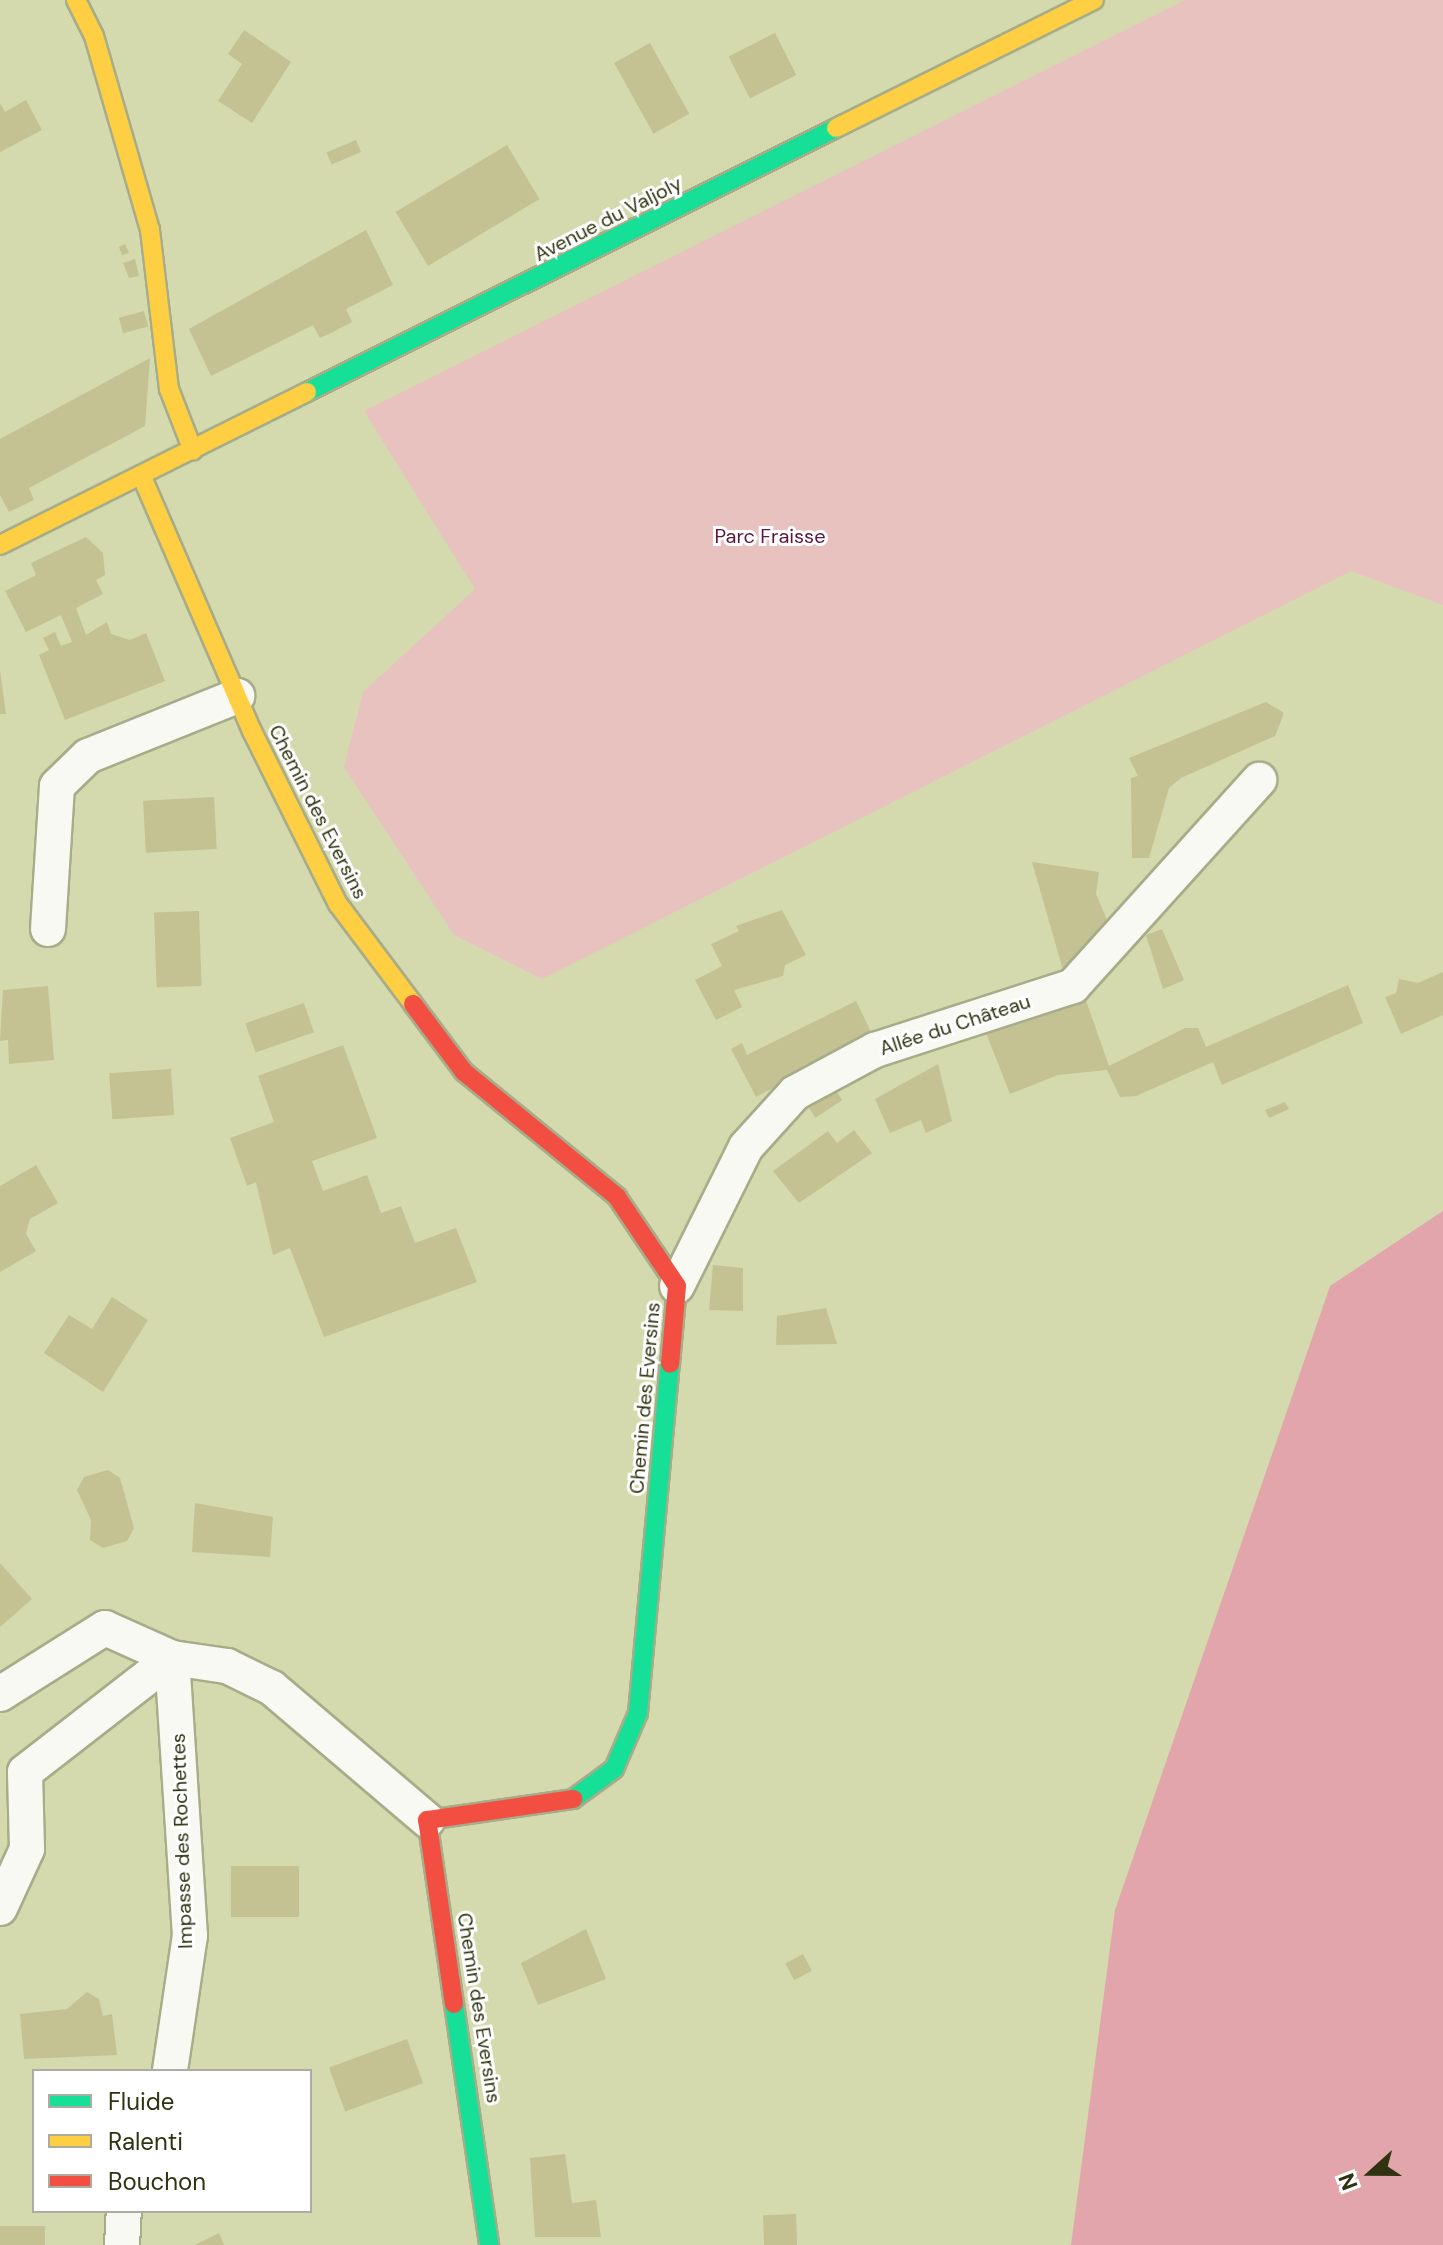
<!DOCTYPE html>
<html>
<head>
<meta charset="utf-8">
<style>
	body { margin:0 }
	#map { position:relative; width:1443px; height:2245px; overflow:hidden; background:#d4daae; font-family:"DM Sans",sans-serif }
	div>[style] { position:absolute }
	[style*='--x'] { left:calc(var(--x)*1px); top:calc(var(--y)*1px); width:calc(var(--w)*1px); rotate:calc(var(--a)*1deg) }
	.green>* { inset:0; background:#e8c2be }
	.forest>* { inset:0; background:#e1a5ab }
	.building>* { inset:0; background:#c4c193; transform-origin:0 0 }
	.roads { filter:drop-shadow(2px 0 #a7ac89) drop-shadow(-2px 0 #a7ac89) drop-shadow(0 2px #a7ac89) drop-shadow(0 -2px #a7ac89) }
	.street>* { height:34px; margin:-17px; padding:0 17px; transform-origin:17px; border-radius:17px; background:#f9f9f3 }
	.fast>* { height:18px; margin:-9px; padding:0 9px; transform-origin:9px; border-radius:9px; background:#16e098 }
	.slow>* { height:18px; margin:-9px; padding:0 9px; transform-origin:9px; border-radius:9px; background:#ffcf43 }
	.jam>* { height:18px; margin:-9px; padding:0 9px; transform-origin:9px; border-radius:9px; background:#f24e42 }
	span { translate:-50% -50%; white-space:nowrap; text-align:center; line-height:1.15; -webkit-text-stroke:6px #fff; paint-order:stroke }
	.street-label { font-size:20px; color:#2f3311 }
	.park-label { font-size:20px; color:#5e1739 }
	.legend { position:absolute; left:32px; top:2069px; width:280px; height:144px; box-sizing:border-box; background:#fff; border:2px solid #acada0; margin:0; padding:10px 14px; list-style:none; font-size:24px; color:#2f3311 }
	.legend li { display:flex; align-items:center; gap:16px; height:40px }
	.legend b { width:40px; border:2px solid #acada0 }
	.north { position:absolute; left:1331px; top:2133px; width:80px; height:80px; -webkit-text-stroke:6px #fff; paint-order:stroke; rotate:249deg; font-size:22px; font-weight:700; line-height:32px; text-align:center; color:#2f3311 }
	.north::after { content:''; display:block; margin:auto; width:28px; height:36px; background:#2f3311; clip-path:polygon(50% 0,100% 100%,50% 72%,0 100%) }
</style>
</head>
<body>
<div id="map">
	<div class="green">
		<div style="clip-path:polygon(1185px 0,1443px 0,1443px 605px,1351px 571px,542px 979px,454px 935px,344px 767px,363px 692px,475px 589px,364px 411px)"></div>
	</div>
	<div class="forest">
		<div style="clip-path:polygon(1443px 1211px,1443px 2245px,1071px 2245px,1115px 1910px,1330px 1286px)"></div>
	</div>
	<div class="building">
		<div style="clip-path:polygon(244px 30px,291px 62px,252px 123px,218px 101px,242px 64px,228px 54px)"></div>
		<div style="left:775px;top:33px;width:47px;height:52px;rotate:63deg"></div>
		<div style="left:650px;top:43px;width:81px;height:41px;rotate:61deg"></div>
		<div style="clip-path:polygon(26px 100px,42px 130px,0 152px,0 103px,5px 112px)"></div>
		<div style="left:356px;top:140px;width:13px;height:32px;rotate:67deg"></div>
		<div style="left:507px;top:145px;width:63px;height:130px;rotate:59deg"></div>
		<div style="clip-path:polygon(366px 230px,393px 285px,346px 309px,352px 322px,333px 332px,320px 338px,313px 325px,211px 376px,189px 329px)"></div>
		<div style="clip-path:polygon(125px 244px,129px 253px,122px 255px,119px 247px)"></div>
		<div style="clip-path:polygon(135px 259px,139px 276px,129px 278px,123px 263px)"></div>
		<div style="left:144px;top:311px;width:16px;height:26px;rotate:75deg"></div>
		<div style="clip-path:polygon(150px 358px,145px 426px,29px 488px,34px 500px,9px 512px,0 495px,0 439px)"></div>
		<div style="clip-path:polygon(86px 537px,103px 553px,105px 575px,96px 580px,103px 594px,76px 608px,86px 635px,107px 622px,111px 634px,130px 640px,146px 633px,165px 681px,65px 720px,39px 655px,49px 650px,43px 638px,55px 632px,61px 646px,72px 642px,61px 615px,26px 632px,5px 591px,36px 575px,31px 563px)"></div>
		<div style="clip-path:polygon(0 670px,6px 714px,0 714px)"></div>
		<div style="clip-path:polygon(1266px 702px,1284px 713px,1275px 736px,1181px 778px,1169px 788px,1149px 858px,1132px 858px,1131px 778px,1138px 776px,1129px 758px)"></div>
		<div style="left:214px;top:797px;width:52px;height:71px;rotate:87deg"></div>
		<div style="clip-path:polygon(1032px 862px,1099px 872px,1096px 894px,1108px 922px,1097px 950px,1065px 977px)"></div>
		<div style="clip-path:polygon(782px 910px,806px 955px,785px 965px,783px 976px,734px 990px,742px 1007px,716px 1020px,695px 980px,722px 966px,711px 944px,739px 931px,736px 926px)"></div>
		<div style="left:199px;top:911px;width:75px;height:45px;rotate:88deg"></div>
		<div style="clip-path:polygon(1162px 929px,1184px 980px,1163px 989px,1146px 935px)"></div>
		<div style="clip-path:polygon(1443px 972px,1443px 1015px,1401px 1034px,1385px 997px,1396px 993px,1399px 979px,1418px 983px)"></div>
		<div style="clip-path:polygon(1348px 985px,1363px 1023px,1222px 1085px,1213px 1062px,1136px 1096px,1120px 1097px,1107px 1070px,1058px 1075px,1010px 1094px,984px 1028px,1084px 995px,1109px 1066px,1185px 1028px,1198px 1028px,1206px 1047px)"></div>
		<div style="clip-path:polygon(48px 986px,54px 1060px,9px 1064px,8px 1040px,0 1041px,3px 990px)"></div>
		<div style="clip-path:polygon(856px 1001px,873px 1036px,756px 1097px,731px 1049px,742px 1043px,747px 1055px)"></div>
		<div style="left:304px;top:1003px;width:31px;height:62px;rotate:71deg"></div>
		<div style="clip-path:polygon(343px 1045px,377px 1138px,312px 1161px,323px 1191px,367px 1175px,381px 1213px,401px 1206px,415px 1243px,456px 1228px,477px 1282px,324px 1337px,290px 1248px,273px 1255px,256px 1182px,247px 1186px,230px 1138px,274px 1122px,258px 1076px)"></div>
		<div style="clip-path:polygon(938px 1064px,952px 1121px,926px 1133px,921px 1120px,890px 1133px,875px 1099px)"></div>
		<div style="left:171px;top:1069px;width:46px;height:62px;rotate:86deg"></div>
		<div style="left:833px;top:1086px;width:17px;height:32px;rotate:57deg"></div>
		<div style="clip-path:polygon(1285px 1102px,1289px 1109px,1269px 1118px,1265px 1110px)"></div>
		<div style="clip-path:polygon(854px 1130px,872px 1153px,799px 1203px,773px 1171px,828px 1131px,837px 1143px)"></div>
		<div style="clip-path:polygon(36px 1165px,58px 1203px,30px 1219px,26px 1234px,36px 1251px,0 1272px,0 1186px)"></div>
		<div style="clip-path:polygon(713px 1265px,743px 1268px,743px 1311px,709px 1310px)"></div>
		<div style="clip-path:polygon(112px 1297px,148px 1320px,103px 1392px,44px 1353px,69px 1315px,92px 1329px)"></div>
		<div style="clip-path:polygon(826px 1308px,837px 1344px,776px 1345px,777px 1316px)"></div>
		<div style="clip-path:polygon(108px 1470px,120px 1478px,134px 1528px,127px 1541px,103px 1548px,90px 1540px,91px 1520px,77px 1490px,84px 1477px)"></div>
		<div style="clip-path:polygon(195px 1503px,273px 1517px,270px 1557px,192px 1552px)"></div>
		<div style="clip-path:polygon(0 1563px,32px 1599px,0 1627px)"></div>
		<div style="left:299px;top:1866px;width:51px;height:68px;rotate:90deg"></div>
		<div style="clip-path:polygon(586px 1929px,606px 1979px,538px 2005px,521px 1963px)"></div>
		<div style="left:803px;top:1954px;width:19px;height:20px;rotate:62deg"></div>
		<div style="clip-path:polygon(87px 1992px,99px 1999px,103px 2016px,112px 2014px,117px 2055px,24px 2059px,20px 2014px,67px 2009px)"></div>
		<div style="left:407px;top:2039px;width:47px;height:83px;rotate:70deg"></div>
		<div style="clip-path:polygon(565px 2154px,572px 2203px,596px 2200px,601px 2237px,535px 2237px,530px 2158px)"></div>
		<div style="left:796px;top:2214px;width:31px;height:33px;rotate:88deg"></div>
		<div style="left:45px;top:2226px;width:19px;height:45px;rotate:90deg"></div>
		<div style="clip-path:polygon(219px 2233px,224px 2245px,195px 2245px)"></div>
	</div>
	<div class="roads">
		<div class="street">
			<div style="--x:48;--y:929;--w:143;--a:-86.4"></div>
			<div style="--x:57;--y:786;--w:43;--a:-44.1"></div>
			<div style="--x:88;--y:756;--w:161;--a:-21.9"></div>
			<div style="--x:677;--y:1286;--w:155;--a:-63.6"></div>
			<div style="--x:746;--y:1147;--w:73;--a:-47.8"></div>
			<div style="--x:795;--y:1093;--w:91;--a:-28.3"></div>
			<div style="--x:875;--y:1050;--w:208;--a:-17.9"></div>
			<div style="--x:1073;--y:986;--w:278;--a:-47.9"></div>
			<div style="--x:0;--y:1694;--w:124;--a:-32.2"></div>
			<div style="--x:105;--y:1628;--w:73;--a:24.1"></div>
			<div style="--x:172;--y:1658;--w:278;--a:86.3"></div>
			<div style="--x:190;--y:1935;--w:137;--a:98.4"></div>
			<div style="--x:0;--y:1908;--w:65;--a:-65.4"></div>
			<div style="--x:27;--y:1849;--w:77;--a:-91.5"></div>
			<div style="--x:25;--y:1772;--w:186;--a:-37.8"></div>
			<div style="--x:172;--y:1658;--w:56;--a:8.3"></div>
			<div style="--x:227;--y:1666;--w:50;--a:26.1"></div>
			<div style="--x:272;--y:1688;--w:204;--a:40.4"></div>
			<div style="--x:122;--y:2245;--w:34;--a:-87"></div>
		</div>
		<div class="fast">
			<div style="--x:307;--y:392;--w:591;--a:-26.52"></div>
			<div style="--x:573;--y:1799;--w:51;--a:-36.2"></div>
			<div style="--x:614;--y:1769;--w:61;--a:-66.8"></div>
			<div style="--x:638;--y:1713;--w:350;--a:-84.8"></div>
			<div style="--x:454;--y:2004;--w:244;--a:81.7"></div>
		</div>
		<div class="slow">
			<div style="--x:76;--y:0;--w:40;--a:63.4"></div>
			<div style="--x:94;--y:36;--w:202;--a:73.9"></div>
			<div style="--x:150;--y:230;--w:160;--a:83.2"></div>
			<div style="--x:169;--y:389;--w:66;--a:68.8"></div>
			<div style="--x:836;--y:128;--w:288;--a:-26.4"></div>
			<div style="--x:142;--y:477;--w:277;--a:66.6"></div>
			<div style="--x:252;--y:731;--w:193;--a:63.6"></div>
			<div style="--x:338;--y:904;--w:125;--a:53.1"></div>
			<div style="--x:0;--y:545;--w:343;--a:-26.5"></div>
		</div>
		<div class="jam">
			<div style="--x:413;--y:1004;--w:85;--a:53.1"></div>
			<div style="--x:464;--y:1072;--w:198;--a:39.2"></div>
			<div style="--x:617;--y:1197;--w:107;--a:56"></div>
			<div style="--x:677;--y:1286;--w:78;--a:95.1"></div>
			<div style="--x:454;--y:2004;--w:186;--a:-98.3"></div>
			<div style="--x:427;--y:1820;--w:148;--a:-8.2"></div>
		</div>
	</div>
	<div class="street-label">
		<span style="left:608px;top:219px;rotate:-27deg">Avenue du Valjoly</span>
		<span style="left:318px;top:812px;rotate:63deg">Chemin des Eversins</span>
		<span style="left:955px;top:1025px;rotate:-18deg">Allée du Château</span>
		<span style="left:645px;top:1398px;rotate:-85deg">Chemin des Eversins</span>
		<span style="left:182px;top:1841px;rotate:-92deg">Impasse des Rochettes</span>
		<span style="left:479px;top:2008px;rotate:81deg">Chemin des Eversins</span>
	</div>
	<div class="park-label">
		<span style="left:770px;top:536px">Parc Fraisse</span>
	</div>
	<ul class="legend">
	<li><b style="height:10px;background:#16e098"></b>Fluide</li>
	<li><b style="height:10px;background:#ffcf43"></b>Ralenti</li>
	<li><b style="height:10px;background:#f24e42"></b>Bouchon</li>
	</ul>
	<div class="north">N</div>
</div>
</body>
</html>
